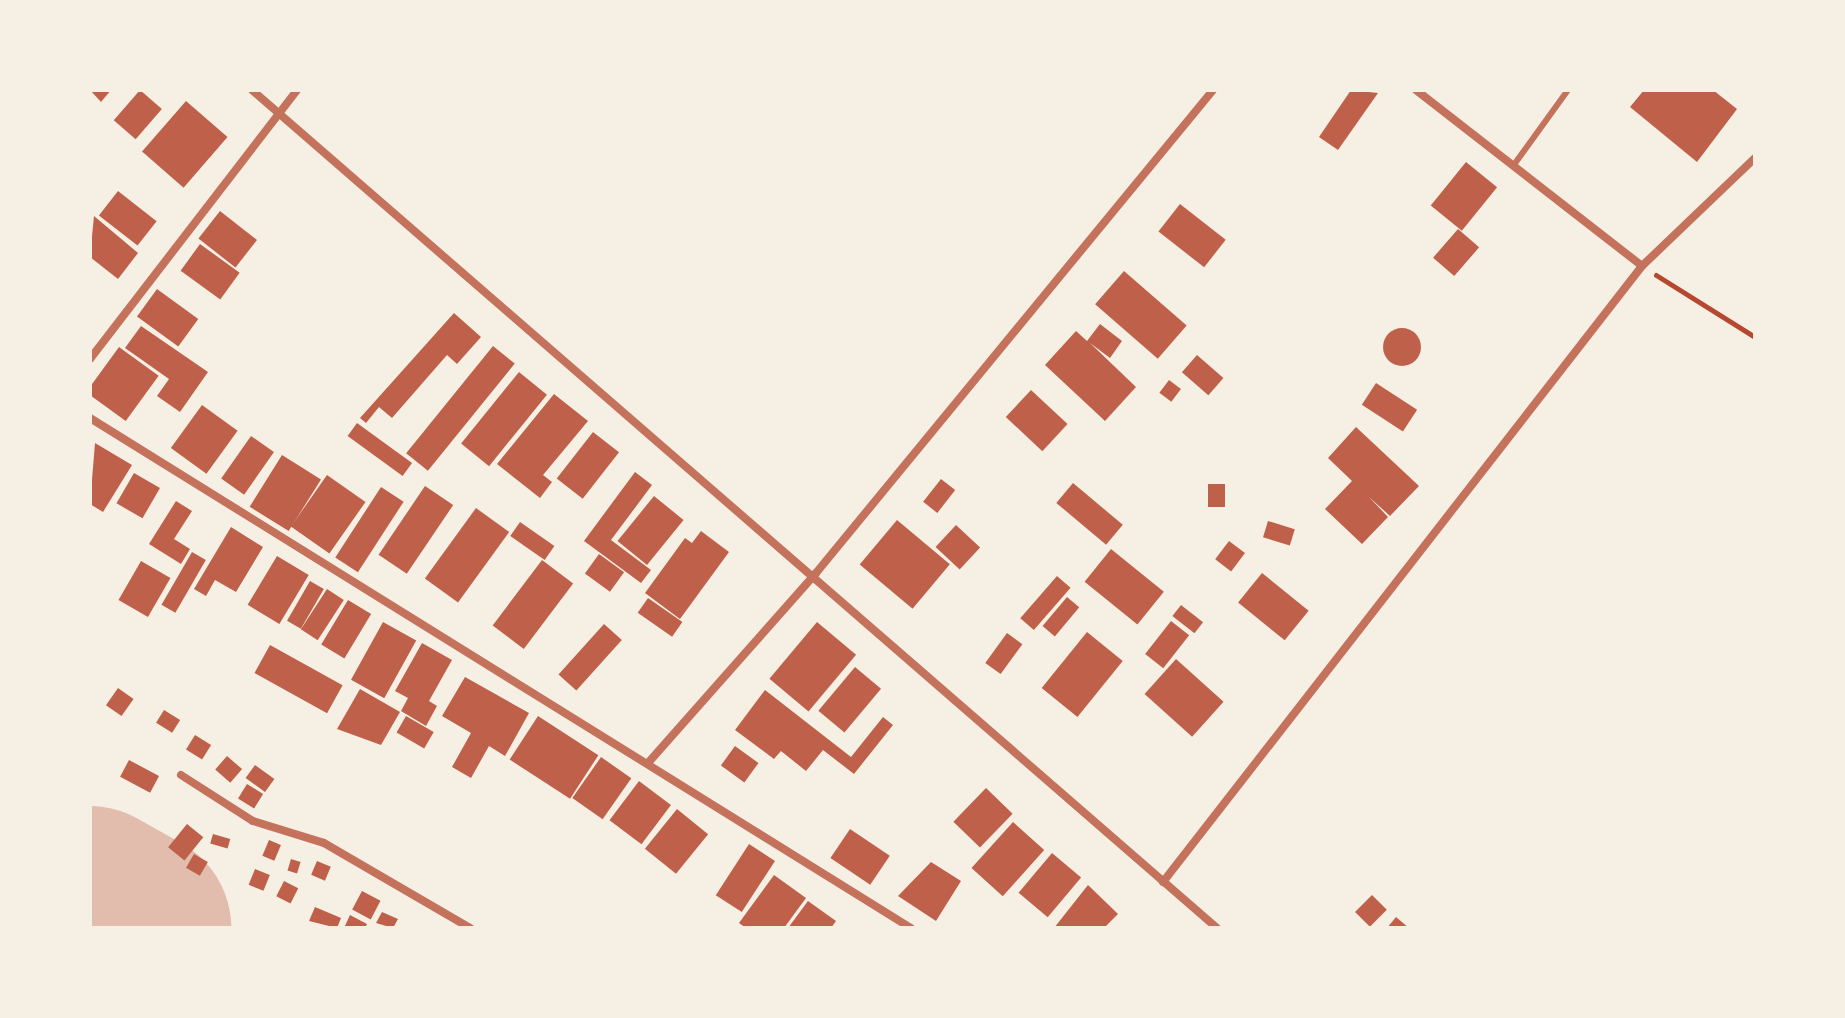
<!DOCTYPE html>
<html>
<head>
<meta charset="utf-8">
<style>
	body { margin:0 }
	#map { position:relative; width:1845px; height:1018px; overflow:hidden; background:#f6efe4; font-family:Inter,sans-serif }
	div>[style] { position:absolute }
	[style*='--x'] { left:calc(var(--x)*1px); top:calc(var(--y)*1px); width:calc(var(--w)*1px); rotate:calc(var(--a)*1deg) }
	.runway>* { height:194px; margin:-97px; padding:0 97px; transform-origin:97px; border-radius:97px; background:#e2bdae }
	.building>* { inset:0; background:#bf614a; transform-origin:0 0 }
	.round { border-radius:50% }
	.path>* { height:5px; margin:-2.5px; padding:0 2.5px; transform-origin:2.5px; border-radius:2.5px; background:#b5482f }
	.service>* { height:6px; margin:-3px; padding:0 3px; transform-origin:3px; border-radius:3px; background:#c5725c }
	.minor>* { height:8px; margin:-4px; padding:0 4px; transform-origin:4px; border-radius:4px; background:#c5725c }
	span { translate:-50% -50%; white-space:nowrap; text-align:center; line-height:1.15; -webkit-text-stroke:8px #f6efe4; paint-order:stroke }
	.frame { position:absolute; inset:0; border:92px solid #f6efe4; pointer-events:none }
</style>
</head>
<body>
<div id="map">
	<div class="runway">
		<div style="--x:90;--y:903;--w:51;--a:29.6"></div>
	</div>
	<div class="building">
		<div style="clip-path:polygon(90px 90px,111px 90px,101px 102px)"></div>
		<div style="left:140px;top:90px;width:29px;height:40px;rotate:41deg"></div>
		<div style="clip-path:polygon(1351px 90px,1378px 93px,1338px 150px,1319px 137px)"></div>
		<div style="clip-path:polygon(1644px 90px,1713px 90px,1737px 109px,1697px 162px,1630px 107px)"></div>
		<div style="left:186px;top:101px;width:55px;height:67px;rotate:41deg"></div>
		<div style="left:1466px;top:162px;width:40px;height:56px;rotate:39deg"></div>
		<div style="left:118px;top:191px;width:49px;height:31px;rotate:38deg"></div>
		<div style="left:1180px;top:204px;width:58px;height:35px;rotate:38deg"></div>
		<div style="left:220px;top:211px;width:47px;height:35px;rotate:38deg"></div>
		<div style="clip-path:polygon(94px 216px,138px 253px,118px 279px,90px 257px)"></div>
		<div style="left:1458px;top:229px;width:28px;height:38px;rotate:41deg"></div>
		<div style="left:200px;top:244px;width:49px;height:33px;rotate:36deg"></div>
		<div style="left:1124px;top:271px;width:83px;height:44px;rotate:41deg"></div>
		<div style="left:157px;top:289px;width:51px;height:34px;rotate:36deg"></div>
		<div style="clip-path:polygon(454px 313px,481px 337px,457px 364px,447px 355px,392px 418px,379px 407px,366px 423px,360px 418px)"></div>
		<div style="clip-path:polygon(1100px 324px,1122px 341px,1110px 358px,1090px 343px,1136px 387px,1105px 421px,1045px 365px,1076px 331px,1087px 341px)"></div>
		<div style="clip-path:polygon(141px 326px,208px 372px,180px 412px,157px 396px,169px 379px,125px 348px)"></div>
		<div class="round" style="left:1383px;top:328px;width:38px;height:38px"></div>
		<div style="left:493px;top:346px;width:28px;height:138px;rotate:39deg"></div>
		<div style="left:119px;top:347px;width:49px;height:56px;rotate:36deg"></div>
		<div style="left:1197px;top:355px;width:35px;height:23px;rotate:41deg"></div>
		<div style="left:519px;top:372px;width:36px;height:92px;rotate:39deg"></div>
		<div style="left:1169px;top:380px;width:15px;height:16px;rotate:37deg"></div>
		<div style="left:1376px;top:383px;width:49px;height:26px;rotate:33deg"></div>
		<div style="left:1031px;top:390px;width:50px;height:37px;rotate:43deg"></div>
		<div style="clip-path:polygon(554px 394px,588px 421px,543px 475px,552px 482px,540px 498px,497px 464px)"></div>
		<div style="left:202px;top:405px;width:44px;height:53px;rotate:36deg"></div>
		<div style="left:357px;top:423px;width:68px;height:16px;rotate:36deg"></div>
		<div style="clip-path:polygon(1356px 427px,1419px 486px,1390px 516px,1369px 497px,1388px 517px,1362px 544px,1325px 509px,1352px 481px,1328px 458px)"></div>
		<div style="left:593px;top:432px;width:33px;height:59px;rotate:38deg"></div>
		<div style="left:251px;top:436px;width:28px;height:52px;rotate:35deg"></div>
		<div style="clip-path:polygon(95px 443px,132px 465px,103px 512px,90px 504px)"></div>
		<div style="left:282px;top:455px;width:46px;height:61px;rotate:32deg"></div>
		<div style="clip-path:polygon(635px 472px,652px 485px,611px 540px,651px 570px,641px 583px,584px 541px)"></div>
		<div style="left:134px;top:473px;width:30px;height:35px;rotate:30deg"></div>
		<div style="left:327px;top:475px;width:47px;height:63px;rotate:35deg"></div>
		<div style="left:941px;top:479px;width:18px;height:29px;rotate:38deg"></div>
		<div style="left:1073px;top:483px;width:65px;height:26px;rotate:40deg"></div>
		<div style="left:1208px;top:484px;width:17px;height:23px"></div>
		<div style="left:425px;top:486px;width:34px;height:83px;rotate:34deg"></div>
		<div style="left:381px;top:487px;width:27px;height:84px;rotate:33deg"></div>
		<div style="left:654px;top:496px;width:38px;height:58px;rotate:39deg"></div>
		<div style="clip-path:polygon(176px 501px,192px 511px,174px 539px,190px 549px,181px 564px,149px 544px)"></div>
		<div style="left:476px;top:508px;width:41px;height:87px;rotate:36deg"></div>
		<div style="left:897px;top:520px;width:69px;height:58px;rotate:40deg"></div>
		<div style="left:1268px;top:521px;width:28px;height:17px;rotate:17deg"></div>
		<div style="left:520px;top:522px;width:42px;height:17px;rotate:35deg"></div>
		<div style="left:956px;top:525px;width:33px;height:30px;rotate:43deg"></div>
		<div style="clip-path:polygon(231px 527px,263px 547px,236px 592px,215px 580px,206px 596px,194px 589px)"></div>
		<div style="clip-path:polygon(701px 531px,729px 552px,680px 619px,645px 593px,685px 538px,692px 543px)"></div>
		<div style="left:1229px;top:541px;width:20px;height:23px;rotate:37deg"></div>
		<div style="left:1111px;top:549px;width:68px;height:42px;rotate:39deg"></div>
		<div style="left:192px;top:552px;width:16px;height:61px;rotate:30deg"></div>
		<div style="left:599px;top:554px;width:31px;height:24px;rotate:36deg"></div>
		<div style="left:277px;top:556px;width:37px;height:57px;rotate:31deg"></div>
		<div style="left:542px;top:560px;width:39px;height:82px;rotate:37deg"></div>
		<div style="left:141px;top:561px;width:34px;height:45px;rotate:30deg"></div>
		<div style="left:1262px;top:573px;width:60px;height:38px;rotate:39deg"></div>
		<div style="left:1057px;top:576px;width:18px;height:56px;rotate:41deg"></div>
		<div style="left:310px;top:581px;width:16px;height:46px;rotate:30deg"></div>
		<div style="left:327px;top:589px;width:20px;height:48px;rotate:33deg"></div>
		<div style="left:1067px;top:597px;width:16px;height:38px;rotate:40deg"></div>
		<div style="left:648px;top:598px;width:42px;height:18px;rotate:35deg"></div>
		<div style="left:348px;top:600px;width:27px;height:52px;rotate:31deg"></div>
		<div style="left:1181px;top:605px;width:28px;height:14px;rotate:38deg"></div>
		<div style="left:1171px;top:621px;width:23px;height:42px;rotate:38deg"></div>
		<div style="left:383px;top:622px;width:38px;height:66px;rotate:29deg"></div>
		<div style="left:817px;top:622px;width:51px;height:74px;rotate:40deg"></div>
		<div style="left:604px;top:624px;width:24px;height:68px;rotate:42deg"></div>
		<div style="left:1087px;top:632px;width:46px;height:72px;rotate:39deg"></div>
		<div style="left:1007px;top:633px;width:19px;height:37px;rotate:36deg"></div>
		<div style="clip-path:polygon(422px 643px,452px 660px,429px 701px,437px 706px,426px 726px,401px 711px,408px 698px,395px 691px)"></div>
		<div style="left:270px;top:645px;width:83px;height:32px;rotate:29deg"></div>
		<div style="left:1176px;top:659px;width:64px;height:47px;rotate:42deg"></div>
		<div style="left:855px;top:667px;width:34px;height:57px;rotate:40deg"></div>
		<div style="clip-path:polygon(465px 677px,529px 713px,505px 756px,489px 746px,471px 778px,452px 767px,471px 733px,442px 716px)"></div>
		<div style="left:118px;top:688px;width:19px;height:21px;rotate:35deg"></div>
		<div style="clip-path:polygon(360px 689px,400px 712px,381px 745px,337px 729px)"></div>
		<div style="clip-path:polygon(765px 690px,851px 757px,883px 717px,893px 725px,854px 774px,823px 750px,806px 771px,781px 751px,774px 759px,735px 730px)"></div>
		<div style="left:164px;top:710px;width:19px;height:15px;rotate:32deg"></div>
		<div style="left:406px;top:716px;width:32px;height:19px;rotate:30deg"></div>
		<div style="left:538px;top:716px;width:72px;height:52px;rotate:33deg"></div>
		<div style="left:195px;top:735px;width:19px;height:17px;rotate:32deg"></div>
		<div style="left:735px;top:746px;width:29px;height:24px;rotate:36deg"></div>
		<div style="left:227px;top:756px;width:20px;height:18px;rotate:41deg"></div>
		<div style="left:601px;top:757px;width:37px;height:50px;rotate:35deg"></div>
		<div style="left:129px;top:760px;width:34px;height:19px;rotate:28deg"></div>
		<div style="left:255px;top:765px;width:24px;height:16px;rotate:36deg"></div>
		<div style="left:639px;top:781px;width:40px;height:49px;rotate:37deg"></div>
		<div style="left:247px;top:784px;width:19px;height:17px;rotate:32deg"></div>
		<div style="left:986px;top:788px;width:37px;height:47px;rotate:44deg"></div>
		<div style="left:677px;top:809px;width:40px;height:51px;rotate:39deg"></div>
		<div style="left:1013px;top:822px;width:42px;height:62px;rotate:42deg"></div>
		<div style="left:187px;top:824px;width:21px;height:30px;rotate:39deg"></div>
		<div style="left:850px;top:829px;width:48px;height:35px;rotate:34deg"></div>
		<div style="left:213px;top:834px;width:18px;height:10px;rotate:16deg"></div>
		<div style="left:269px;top:840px;width:13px;height:17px;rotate:23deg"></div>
		<div style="left:749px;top:844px;width:31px;height:61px;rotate:33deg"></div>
		<div style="left:1052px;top:853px;width:38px;height:52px;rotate:40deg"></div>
		<div style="left:194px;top:854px;width:16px;height:16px;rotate:30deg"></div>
		<div style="left:291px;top:859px;width:10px;height:12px;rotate:17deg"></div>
		<div style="left:317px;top:861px;width:15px;height:15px;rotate:23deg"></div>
		<div style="clip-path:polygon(931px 862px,961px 881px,936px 921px,898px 896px)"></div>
		<div style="left:255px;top:869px;width:16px;height:17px;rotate:22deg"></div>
		<div style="clip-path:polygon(774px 875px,806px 898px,784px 928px,746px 928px,739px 923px)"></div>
		<div style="left:284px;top:881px;width:16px;height:17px;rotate:27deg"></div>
		<div style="clip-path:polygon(1088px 885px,1118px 914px,1104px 928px,1054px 928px)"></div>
		<div style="left:362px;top:891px;width:21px;height:21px;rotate:28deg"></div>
		<div style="left:1372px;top:895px;width:21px;height:24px;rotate:45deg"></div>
		<div style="clip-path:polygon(808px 901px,836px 921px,831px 928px,788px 928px)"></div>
		<div style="clip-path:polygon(315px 907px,341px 918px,337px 928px,309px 921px)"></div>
		<div style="clip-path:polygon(382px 912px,398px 919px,393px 928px,376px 923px)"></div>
		<div style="clip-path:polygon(350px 915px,367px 924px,365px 928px,344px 928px)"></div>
		<div style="clip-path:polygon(1396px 917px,1409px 928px,1387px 928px)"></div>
	</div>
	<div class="path">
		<div style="--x:1656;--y:275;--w:117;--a:32.1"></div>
	</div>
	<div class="service">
		<div style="--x:1513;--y:166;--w:94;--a:-54.1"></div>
	</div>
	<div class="minor">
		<div style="--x:252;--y:90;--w:1278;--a:40.97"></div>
		<div style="--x:1416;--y:90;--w:286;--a:37.9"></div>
		<div style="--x:90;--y:359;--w:339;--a:-52.4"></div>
		<div style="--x:90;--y:418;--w:967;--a:31.85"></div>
		<div style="--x:648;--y:763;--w:254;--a:-48.5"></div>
		<div style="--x:816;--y:573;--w:625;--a:-50.58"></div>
		<div style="--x:181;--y:775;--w:85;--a:32.6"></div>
		<div style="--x:253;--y:821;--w:74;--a:17.2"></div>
		<div style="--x:324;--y:843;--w:169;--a:30.2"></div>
		<div style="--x:1163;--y:882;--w:780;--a:-52.13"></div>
		<div style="--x:1642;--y:266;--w:156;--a:-43.7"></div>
	</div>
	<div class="frame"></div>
</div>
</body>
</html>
